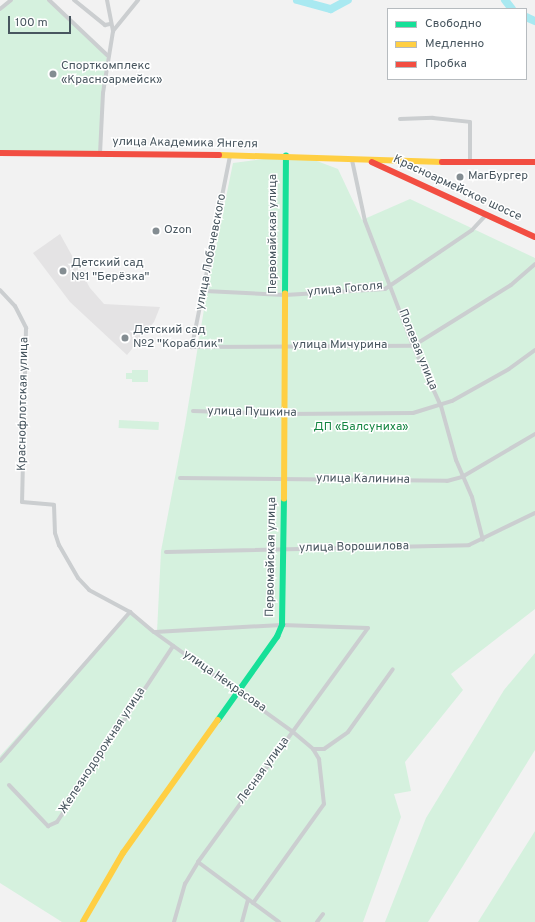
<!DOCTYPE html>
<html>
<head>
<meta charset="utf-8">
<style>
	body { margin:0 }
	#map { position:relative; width:535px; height:922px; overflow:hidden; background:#f2f2f2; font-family:Overpass,sans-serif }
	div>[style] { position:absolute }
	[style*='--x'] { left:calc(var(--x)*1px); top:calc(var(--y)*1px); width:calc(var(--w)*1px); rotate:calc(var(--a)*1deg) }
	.education>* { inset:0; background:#e4e3e4 }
	.green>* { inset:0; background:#d5f1de; transform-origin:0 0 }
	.river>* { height:8px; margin:-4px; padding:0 4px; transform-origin:4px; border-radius:4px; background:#a9e9f1 }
	.street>* { height:4px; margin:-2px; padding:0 2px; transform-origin:2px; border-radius:2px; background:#cbced0 }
	.fast>* { height:5.5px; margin:-2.75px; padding:0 2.75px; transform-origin:2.75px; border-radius:2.75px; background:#16e098 }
	.slow>* { height:5.5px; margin:-2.75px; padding:0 2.75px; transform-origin:2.75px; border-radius:2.75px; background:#ffcf43 }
	.jam>* { height:5.5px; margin:-2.75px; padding:0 2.75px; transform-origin:2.75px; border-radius:2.75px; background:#f24e42 }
	.dots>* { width:11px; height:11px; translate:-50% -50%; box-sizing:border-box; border:2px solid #fff; border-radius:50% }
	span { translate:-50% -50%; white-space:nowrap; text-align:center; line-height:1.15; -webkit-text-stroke:3px #fff; paint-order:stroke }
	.poi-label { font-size:12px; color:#48565f }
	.left { translate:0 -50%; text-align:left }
	.street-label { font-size:12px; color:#48565f }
	.park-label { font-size:12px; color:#148541 }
	.legend { position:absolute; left:387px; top:8px; width:140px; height:72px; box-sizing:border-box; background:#fff; border:1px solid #b6bbbf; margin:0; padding:5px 7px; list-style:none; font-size:12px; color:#48565f }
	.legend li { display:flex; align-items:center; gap:8px; height:20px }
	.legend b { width:20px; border:1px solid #b6bbbf }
	.scale { position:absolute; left:8px; top:16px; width:63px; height:18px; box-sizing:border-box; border:2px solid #48565f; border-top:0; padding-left:5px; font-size:12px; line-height:14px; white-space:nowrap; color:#48565f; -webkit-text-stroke:3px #fff; paint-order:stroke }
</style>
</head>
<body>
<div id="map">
	<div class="education">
		<div style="clip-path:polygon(60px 234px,90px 288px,104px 304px,160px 307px,154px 322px,127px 355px,70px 302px,33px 253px)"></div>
	</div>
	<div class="green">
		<div style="clip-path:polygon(11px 0,49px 0,107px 55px,100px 154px,0 153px,0 9px)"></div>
		<div style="clip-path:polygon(286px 156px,309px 158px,338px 169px,362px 220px,410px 199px,535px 258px,535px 609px,451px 674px,463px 690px,405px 762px,411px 791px,394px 794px,401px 817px,363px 922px,62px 922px,0 883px,0 756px,128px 613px,157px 632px,161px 551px,185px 425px,207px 291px,233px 163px)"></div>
		<div style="clip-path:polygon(132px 370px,148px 370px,148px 382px,132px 382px,132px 379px,126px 379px,126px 373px,132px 373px)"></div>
		<div style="left:119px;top:420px;width:40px;height:8px;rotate:3deg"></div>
		<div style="clip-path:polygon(535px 653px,535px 750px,428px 922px,385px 922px,426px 818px,504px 690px)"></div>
		<div style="clip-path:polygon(535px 831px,535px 922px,478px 922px)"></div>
	</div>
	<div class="river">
		<div style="--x:297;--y:0;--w:35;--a:15"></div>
		<div style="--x:331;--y:9;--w:19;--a:-28"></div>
		<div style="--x:505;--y:0;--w:11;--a:52"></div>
		<div style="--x:526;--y:17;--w:10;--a:24"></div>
	</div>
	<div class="street">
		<div style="--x:49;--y:0;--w:80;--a:43.5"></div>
		<div style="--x:74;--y:0;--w:40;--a:39"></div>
		<div style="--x:105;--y:25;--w:5;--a:-11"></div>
		<div style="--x:107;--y:0;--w:32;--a:79"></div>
		<div style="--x:0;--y:9;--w:14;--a:-39"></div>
		<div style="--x:400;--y:119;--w:33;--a:-2"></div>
		<div style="--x:433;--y:118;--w:37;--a:6"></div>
		<div style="--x:470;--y:122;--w:39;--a:90"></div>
		<div style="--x:100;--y:154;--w:61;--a:-87.2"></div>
		<div style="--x:103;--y:93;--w:63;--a:-80.8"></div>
		<div style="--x:113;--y:31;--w:40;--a:-51"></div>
		<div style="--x:230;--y:156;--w:195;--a:101.3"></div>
		<div style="--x:192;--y:347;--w:221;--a:-0.3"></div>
		<div style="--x:413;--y:346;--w:115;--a:-31.9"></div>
		<div style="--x:511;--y:285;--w:32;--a:-41"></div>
		<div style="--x:352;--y:160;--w:62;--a:78"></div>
		<div style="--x:365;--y:221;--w:134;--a:69"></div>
		<div style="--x:413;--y:346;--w:66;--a:65"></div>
		<div style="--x:441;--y:406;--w:56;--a:74.5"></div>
		<div style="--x:456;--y:460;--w:40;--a:66.6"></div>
		<div style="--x:472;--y:497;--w:44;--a:75.7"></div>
		<div style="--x:0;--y:290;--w:22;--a:47"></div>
		<div style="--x:15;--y:306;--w:25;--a:63"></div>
		<div style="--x:26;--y:328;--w:174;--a:91.3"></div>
		<div style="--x:22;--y:502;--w:32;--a:5"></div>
		<div style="--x:54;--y:505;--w:28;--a:88"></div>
		<div style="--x:55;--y:533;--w:13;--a:72"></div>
		<div style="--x:59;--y:545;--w:38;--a:60"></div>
		<div style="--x:78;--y:578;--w:16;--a:47"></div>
		<div style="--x:89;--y:590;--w:47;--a:28.2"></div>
		<div style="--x:130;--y:612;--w:31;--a:40"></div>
		<div style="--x:154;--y:632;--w:171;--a:35.7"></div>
		<div style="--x:293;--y:732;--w:26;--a:40"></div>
		<div style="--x:313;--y:749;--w:12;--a:59"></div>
		<div style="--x:319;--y:759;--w:45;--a:83.7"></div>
		<div style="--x:324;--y:804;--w:122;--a:125.6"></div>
		<div style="--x:205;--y:291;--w:80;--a:2.9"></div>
		<div style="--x:285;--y:295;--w:100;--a:-3.4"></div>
		<div style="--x:385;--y:289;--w:105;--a:-34.1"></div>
		<div style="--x:472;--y:230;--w:21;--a:-47"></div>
		<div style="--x:193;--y:411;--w:93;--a:1.8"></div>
		<div style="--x:286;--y:414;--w:127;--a:-0.5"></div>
		<div style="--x:413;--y:413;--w:41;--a:-17.1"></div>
		<div style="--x:452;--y:401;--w:65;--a:-29.3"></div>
		<div style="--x:509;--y:369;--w:32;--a:-36"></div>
		<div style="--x:180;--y:478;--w:267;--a:0.6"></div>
		<div style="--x:447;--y:481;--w:16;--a:-15"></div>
		<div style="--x:462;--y:477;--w:85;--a:-30.5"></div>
		<div style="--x:166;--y:552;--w:303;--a:-1.3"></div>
		<div style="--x:469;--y:545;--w:73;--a:-25.9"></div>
		<div style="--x:155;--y:632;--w:127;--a:-3.2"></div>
		<div style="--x:282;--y:625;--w:86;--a:2"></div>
		<div style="--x:313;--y:749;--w:11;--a:0"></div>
		<div style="--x:324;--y:749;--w:29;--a:-35"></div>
		<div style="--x:348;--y:732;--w:77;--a:-54.5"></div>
		<div style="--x:0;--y:761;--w:198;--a:-48.9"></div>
		<div style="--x:9;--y:785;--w:57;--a:46.4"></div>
		<div style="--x:48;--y:826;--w:10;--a:-24"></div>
		<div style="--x:57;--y:822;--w:211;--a:-56.6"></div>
		<div style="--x:198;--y:862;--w:101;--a:36.5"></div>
		<div style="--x:174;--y:922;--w:40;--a:-74"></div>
		<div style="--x:185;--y:884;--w:26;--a:-59"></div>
		<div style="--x:198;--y:862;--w:289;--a:-54"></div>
		<div style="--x:242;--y:922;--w:23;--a:-75"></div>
		<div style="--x:317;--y:922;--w:10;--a:-53"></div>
	</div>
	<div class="fast">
		<div style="--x:285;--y:294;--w:138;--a:-89.6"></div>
		<div style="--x:218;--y:720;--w:102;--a:-54.6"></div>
		<div style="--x:277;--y:637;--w:13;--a:-67"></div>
		<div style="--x:282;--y:625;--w:126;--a:-89.1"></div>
	</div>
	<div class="slow">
		<div style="--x:219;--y:155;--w:223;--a:1.8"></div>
		<div style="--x:284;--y:499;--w:205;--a:-89.7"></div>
		<div style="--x:83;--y:922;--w:80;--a:-59.9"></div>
		<div style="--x:123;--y:853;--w:163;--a:-54.5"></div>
	</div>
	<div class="jam">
		<div style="--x:0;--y:153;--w:219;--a:0.5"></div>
		<div style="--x:372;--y:162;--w:179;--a:24.7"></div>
		<div style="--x:442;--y:162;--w:93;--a:0"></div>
	</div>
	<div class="dots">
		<div style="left:53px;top:74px;background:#848d92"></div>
		<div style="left:460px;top:177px;background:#848d92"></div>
		<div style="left:156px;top:231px;background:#848d92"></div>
		<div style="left:63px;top:271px;background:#848d92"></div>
		<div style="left:125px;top:338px;background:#848d92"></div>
	</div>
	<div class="poi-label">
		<span class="left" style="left:61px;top:74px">Спорткомплекс<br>«Красноармейск»</span>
		<span class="left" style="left:468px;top:177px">МагБургер</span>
		<span class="left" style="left:164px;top:231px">Ozon</span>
		<span class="left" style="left:71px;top:271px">Детский сад<br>№1 "Берёзка"</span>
		<span class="left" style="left:133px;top:338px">Детский сад<br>№2 "Кораблик"</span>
	</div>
	<div class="street-label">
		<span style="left:185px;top:144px;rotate:1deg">улица Академика Янгеля</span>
		<span style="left:457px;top:189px;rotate:25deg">Красноармейское шоссе</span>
		<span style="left:274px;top:234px;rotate:-90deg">Первомайская улица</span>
		<span style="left:212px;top:252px;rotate:-79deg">улица Лобачевского</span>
		<span style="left:345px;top:290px;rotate:-5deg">улица Гоголя</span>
		<span style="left:340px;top:346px">улица Мичурина</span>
		<span style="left:417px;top:350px;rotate:68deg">Полевая улица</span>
		<span style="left:24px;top:404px;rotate:-89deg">Краснофлотская улица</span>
		<span style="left:252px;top:413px;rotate:1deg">улица Пушкина</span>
		<span style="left:363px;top:480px;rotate:1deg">улица Калинина</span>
		<span style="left:354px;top:548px;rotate:-1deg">улица Ворошилова</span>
		<span style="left:272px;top:557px;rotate:-89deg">Первомайская улица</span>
		<span style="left:224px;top:682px;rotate:35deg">улица Некрасова</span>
		<span style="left:103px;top:751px;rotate:-57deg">Железнодорожная улица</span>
		<span style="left:264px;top:771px;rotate:-54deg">Лесная улица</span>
	</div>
	<div class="park-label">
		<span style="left:361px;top:428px">ДП «Балсуниха»</span>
	</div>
	<ul class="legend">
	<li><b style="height:5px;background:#16e098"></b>Свободно</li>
	<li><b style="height:5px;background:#ffcf43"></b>Медленно</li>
	<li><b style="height:5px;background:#f24e42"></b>Пробка</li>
	</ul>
	<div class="scale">100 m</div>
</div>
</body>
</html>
